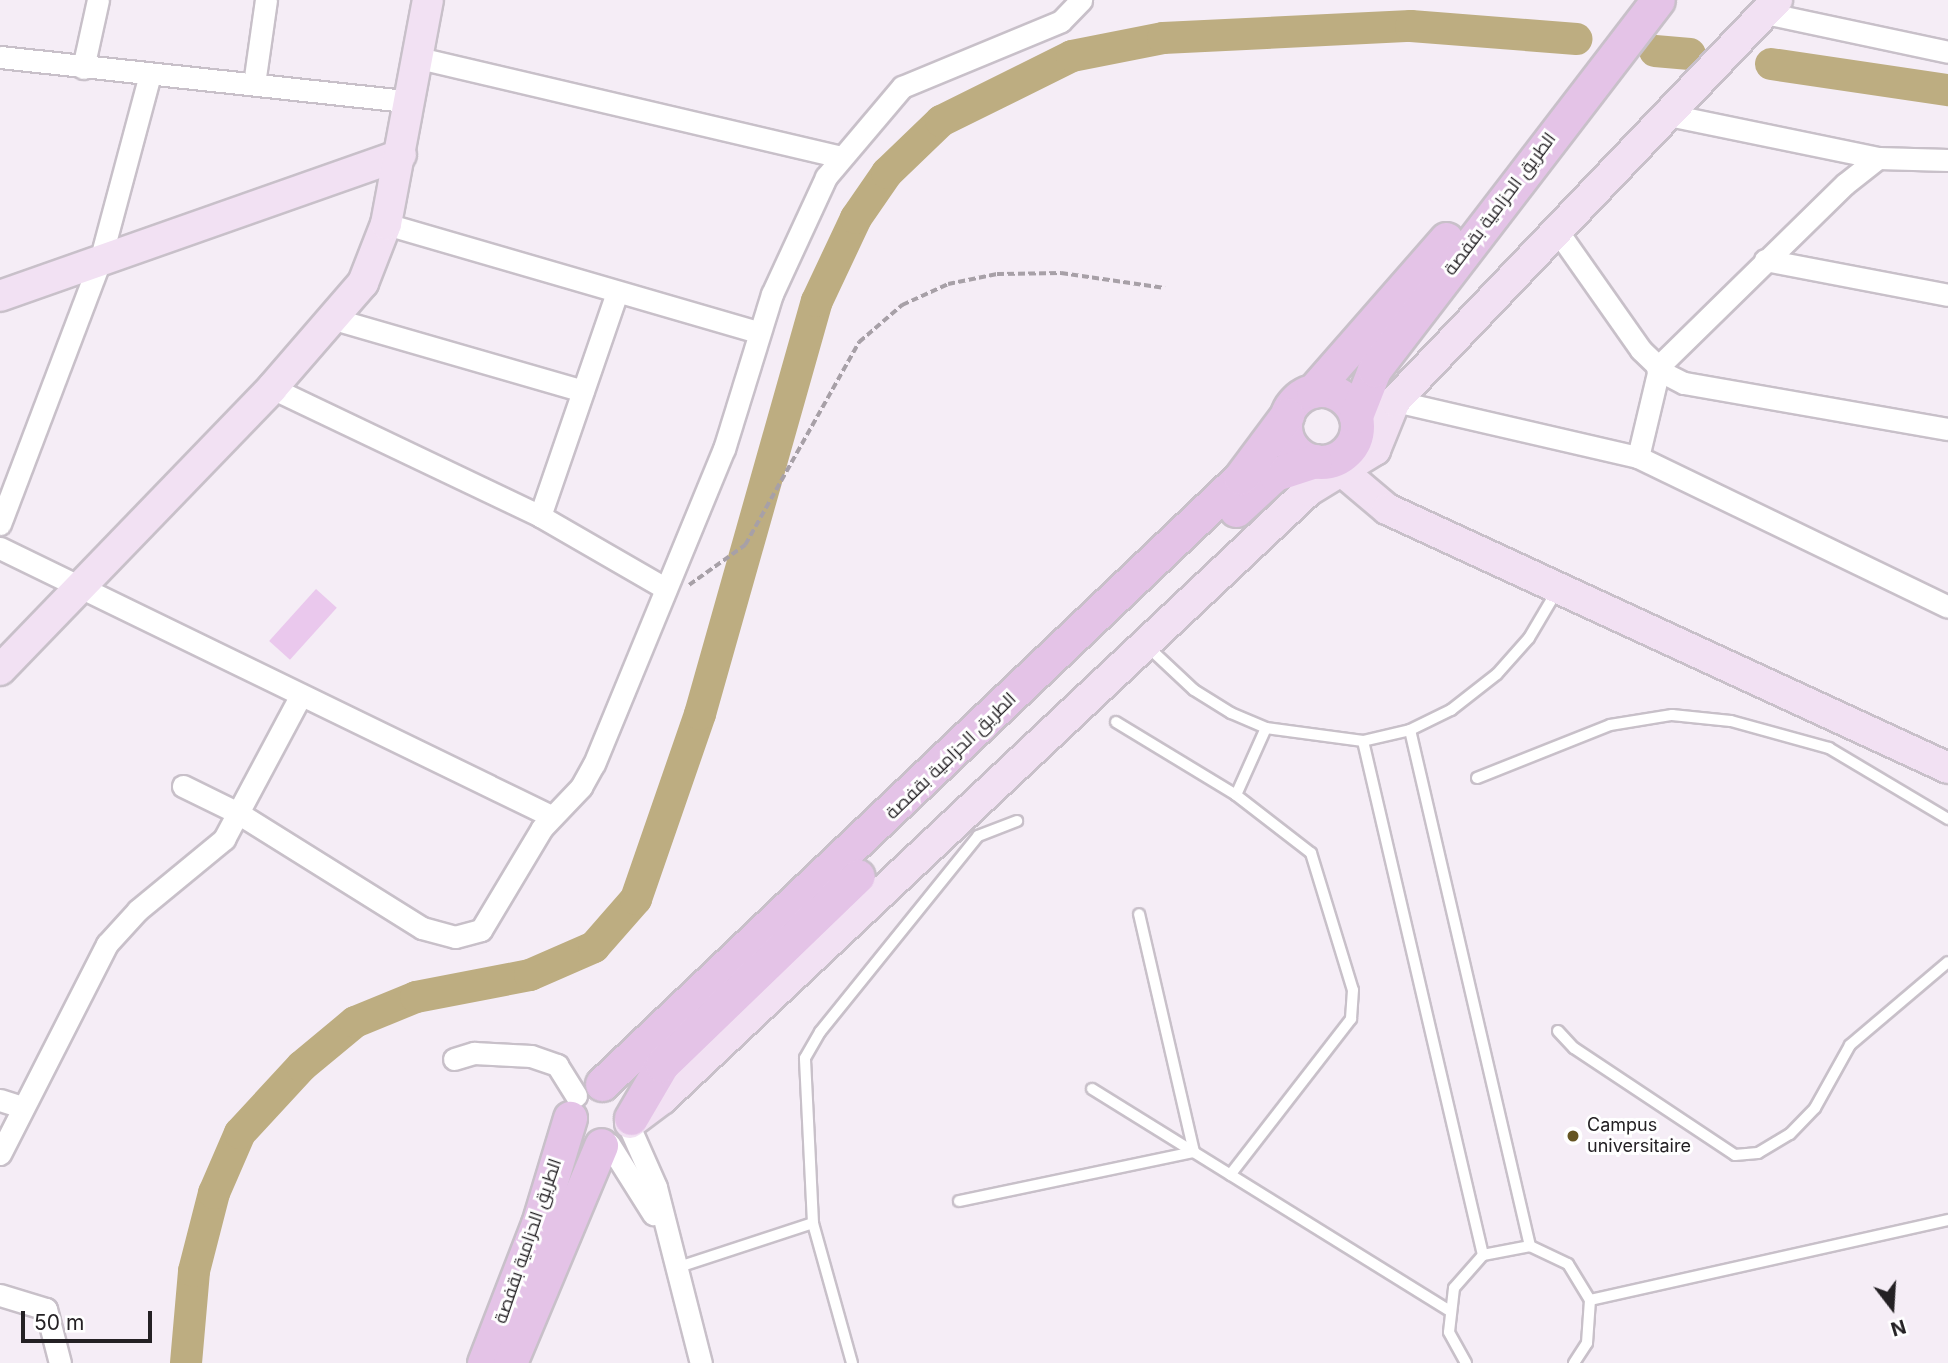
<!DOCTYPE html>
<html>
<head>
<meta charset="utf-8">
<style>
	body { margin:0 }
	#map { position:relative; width:1948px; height:1363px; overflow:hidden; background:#f5edf6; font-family:Inter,Cairo,sans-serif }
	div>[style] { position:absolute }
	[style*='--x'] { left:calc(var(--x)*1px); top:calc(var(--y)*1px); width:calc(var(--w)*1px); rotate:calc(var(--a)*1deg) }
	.river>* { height:32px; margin:-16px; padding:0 16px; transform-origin:16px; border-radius:16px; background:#bdad81 }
	.building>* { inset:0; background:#eac8ed; transform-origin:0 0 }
	.path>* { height:3.5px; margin-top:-1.75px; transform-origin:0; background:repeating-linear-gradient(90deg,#a7a0a7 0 7px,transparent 0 10.5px) }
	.roads { filter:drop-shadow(2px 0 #c8c0c9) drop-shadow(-2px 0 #c8c0c9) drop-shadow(0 2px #c8c0c9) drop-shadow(0 -2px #c8c0c9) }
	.lane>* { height:10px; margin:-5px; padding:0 5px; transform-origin:5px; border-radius:5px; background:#fff }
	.street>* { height:21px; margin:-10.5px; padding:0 10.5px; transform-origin:10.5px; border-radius:10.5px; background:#fff }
	.secondary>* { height:30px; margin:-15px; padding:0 15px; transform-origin:15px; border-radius:15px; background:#f2e1f3 }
	.primary>* { height:33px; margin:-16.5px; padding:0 16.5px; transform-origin:16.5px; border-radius:16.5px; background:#e4c3e7 }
	.primary>.ring { margin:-16.5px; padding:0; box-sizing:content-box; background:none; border:33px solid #e4c3e7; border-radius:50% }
	.dots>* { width:19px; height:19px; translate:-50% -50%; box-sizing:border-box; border:4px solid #fff; border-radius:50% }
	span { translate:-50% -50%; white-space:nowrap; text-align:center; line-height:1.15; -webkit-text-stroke:6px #fff; paint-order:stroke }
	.street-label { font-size:18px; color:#242124 }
	.poi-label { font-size:18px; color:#242124 }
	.left { translate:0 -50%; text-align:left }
	.north { position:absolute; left:1857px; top:1272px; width:70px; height:70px; -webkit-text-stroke:5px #fff; paint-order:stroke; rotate:163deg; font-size:19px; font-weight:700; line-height:28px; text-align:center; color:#242124 }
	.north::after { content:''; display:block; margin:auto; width:24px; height:32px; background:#242124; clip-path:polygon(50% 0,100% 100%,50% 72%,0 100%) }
	.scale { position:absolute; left:21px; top:1311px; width:131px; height:32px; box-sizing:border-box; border:4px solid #242124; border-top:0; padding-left:9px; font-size:21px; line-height:24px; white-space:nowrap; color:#242124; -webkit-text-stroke:5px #fff; paint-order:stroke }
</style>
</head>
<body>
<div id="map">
	<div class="river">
		<div style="--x:1655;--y:51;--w:35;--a:5"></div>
		<div style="--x:1771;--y:64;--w:179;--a:8.4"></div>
		<div style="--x:186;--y:1363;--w:92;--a:-85"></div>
		<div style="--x:194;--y:1271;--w:81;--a:-75.6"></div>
		<div style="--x:214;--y:1193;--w:65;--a:-66.6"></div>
		<div style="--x:240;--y:1133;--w:91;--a:-47.2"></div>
		<div style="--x:302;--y:1066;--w:69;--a:-39.7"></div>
		<div style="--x:355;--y:1022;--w:66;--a:-22.3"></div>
		<div style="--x:416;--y:997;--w:116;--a:-10.9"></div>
		<div style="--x:530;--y:975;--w:70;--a:-23.6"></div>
		<div style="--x:594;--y:947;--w:64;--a:-48.8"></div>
		<div style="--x:636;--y:899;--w:196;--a:-70.9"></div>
		<div style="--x:700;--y:714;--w:429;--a:-74.2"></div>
		<div style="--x:817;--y:301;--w:92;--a:-64.8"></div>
		<div style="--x:856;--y:218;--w:55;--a:-55.4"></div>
		<div style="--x:887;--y:173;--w:75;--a:-43.9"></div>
		<div style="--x:941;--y:121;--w:146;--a:-26.4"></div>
		<div style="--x:1072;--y:56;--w:93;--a:-11.2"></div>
		<div style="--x:1163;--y:38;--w:248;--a:-2.8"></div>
		<div style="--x:1411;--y:26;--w:166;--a:4.5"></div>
	</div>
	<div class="building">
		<div style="left:316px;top:589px;width:28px;height:70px;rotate:42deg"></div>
	</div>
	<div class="path">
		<div style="--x:689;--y:585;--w:69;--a:-35.5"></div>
		<div style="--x:745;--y:545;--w:233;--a:-60.7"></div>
		<div style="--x:859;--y:342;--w:57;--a:-40.7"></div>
		<div style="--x:902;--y:305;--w:51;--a:-24.5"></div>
		<div style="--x:948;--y:284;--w:50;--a:-11.5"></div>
		<div style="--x:997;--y:274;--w:64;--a:-0.9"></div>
		<div style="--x:1061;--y:273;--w:105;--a:8.2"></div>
	</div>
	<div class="roads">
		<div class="lane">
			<div style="--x:1147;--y:646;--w:64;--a:43.1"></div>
			<div style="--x:1194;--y:690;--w:44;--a:31.9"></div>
			<div style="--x:1231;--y:713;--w:38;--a:23"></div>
			<div style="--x:1266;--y:728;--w:98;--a:7.6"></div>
			<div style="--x:1363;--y:741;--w:48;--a:-13.2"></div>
			<div style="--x:1410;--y:730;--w:46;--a:-26"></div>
			<div style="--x:1451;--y:710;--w:58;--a:-38"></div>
			<div style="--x:1497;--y:674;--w:48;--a:-48.4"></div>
			<div style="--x:1529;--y:638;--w:57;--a:-59.4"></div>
			<div style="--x:1116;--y:722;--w:140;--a:31.3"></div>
			<div style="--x:1236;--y:795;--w:95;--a:37.7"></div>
			<div style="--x:1311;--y:853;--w:143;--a:73"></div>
			<div style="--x:1353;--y:990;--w:29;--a:94"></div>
			<div style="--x:1351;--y:1019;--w:197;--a:127.8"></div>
			<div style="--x:1410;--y:730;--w:530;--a:76.91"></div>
			<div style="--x:1363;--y:741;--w:528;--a:76.86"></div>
			<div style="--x:1477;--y:778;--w:143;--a:-21.7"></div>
			<div style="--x:1610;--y:725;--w:63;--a:-9.2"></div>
			<div style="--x:1672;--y:715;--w:59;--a:5.8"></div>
			<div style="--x:1731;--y:721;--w:102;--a:15.4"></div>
			<div style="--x:1829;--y:748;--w:139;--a:30.8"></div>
			<div style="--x:1236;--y:795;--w:73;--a:-65.9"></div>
			<div style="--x:1558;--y:1031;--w:23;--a:47"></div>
			<div style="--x:1574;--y:1048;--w:193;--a:33.6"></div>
			<div style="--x:1735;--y:1155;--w:23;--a:-5"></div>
			<div style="--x:1758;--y:1153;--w:37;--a:-31"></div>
			<div style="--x:1790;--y:1134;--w:36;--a:-46"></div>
			<div style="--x:1815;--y:1108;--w:72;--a:-60.9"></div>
			<div style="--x:1850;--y:1045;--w:128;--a:-40.3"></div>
			<div style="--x:1092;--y:1089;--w:419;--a:31.8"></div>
			<div style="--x:959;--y:1201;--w:240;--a:-11.8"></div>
			<div style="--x:1194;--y:1152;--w:244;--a:-103"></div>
			<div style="--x:676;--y:1268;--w:144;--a:-18.2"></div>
			<div style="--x:1590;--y:1300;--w:367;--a:-12.6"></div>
			<div style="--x:852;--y:1363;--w:145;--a:-105.6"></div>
			<div style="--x:813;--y:1223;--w:165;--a:-92.8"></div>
			<div style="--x:805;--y:1058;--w:30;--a:-60"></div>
			<div style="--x:820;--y:1032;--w:252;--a:-51.1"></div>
			<div style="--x:978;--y:836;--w:42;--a:-21"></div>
			<div style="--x:1466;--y:1363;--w:35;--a:-119"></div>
			<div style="--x:1449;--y:1332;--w:44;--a:-83.5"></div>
			<div style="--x:1454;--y:1288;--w:44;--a:-48.7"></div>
			<div style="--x:1483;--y:1255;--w:48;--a:-10.8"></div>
			<div style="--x:1530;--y:1246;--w:42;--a:25.3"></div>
			<div style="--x:1568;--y:1264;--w:42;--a:58.6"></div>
			<div style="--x:1590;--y:1300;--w:43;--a:94"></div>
			<div style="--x:1587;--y:1343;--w:24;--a:123"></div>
		</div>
		<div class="street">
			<div style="--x:1765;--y:13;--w:187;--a:12"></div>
			<div style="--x:0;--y:57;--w:413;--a:6.2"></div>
			<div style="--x:419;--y:58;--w:432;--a:13.2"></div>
			<div style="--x:83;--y:68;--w:70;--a:-77.6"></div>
			<div style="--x:254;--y:84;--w:85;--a:-81.9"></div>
			<div style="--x:1669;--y:115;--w:213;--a:11.6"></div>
			<div style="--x:386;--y:224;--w:387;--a:16.2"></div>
			<div style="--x:1558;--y:232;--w:144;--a:54.9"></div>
			<div style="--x:1641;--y:350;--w:35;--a:44"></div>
			<div style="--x:1666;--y:374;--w:20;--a:27"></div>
			<div style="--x:1684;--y:383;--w:268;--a:9.9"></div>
			<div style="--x:1765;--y:260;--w:186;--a:10.8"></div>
			<div style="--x:334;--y:319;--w:259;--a:16.1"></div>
			<div style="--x:1657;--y:368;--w:263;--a:-44.4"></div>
			<div style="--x:1845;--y:184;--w:42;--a:-38.2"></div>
			<div style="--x:1878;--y:158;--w:70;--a:1.6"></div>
			<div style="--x:272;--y:388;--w:297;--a:25.5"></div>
			<div style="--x:540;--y:516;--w:142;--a:30"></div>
			<div style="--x:1395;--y:401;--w:249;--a:13"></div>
			<div style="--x:1638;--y:457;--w:344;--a:25.8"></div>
			<div style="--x:1638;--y:457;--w:90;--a:-76.6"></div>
			<div style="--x:540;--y:516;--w:237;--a:-71"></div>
			<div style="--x:0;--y:524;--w:281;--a:-69.2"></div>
			<div style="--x:100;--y:261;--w:193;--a:-75"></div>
			<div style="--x:0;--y:548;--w:613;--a:25.94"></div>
			<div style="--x:183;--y:786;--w:61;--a:26.1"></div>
			<div style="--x:238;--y:813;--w:217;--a:32"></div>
			<div style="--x:422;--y:928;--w:34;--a:15"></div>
			<div style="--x:455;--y:937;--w:27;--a:-15"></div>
			<div style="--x:481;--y:930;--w:119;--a:-59.1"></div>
			<div style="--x:542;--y:828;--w:57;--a:-46.4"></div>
			<div style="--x:581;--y:787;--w:26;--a:-61"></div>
			<div style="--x:594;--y:764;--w:341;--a:-67.6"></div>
			<div style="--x:724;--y:449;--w:162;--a:-72.8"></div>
			<div style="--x:772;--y:294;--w:129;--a:-65.2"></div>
			<div style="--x:826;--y:177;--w:118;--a:-49.8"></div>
			<div style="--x:902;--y:87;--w:172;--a:-22.5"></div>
			<div style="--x:1061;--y:21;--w:29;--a:-46"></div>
			<div style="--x:454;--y:1059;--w:21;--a:-17"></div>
			<div style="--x:474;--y:1053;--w:57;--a:3"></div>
			<div style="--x:531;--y:1056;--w:28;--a:19"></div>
			<div style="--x:557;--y:1065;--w:36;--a:58"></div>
			<div style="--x:0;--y:1100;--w:23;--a:18"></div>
			<div style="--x:629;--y:1126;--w:67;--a:66.1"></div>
			<div style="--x:656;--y:1187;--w:182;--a:75.7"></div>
			<div style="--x:609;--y:1144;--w:83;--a:57.8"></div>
			<div style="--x:0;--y:1154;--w:236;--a:-63"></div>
			<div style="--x:107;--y:944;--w:46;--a:-47.6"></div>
			<div style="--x:138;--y:910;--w:112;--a:-39.5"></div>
			<div style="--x:224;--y:839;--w:163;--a:-61.9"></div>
			<div style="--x:0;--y:1295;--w:48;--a:16.9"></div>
			<div style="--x:46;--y:1309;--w:56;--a:75.5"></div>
		</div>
		<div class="secondary">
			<div style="--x:0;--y:296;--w:425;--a:-19.4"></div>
			<div style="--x:1330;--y:461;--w:75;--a:40.1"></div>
			<div style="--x:1387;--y:509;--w:618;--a:24.78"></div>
			<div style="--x:0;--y:670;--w:392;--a:-46"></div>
			<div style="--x:272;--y:388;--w:139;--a:-49.1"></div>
			<div style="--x:363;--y:283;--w:63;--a:-68.7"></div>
			<div style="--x:386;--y:224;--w:228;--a:-79.4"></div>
			<div style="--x:630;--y:1123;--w:40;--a:-37"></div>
			<div style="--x:662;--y:1099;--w:887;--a:-43.26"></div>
			<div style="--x:1308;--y:491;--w:79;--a:-31.5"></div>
			<div style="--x:1375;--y:450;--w:53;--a:-67.8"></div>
			<div style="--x:1395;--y:401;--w:554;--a:-46.39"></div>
		</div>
		<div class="primary">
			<div class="ring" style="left:1285px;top:390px;width:39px;height:39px"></div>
			<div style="--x:1313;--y:391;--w:202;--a:-48.8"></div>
			<div style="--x:1356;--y:416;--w:49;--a:-68.6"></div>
			<div style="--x:1374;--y:370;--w:466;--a:-52.5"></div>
			<div style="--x:1236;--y:510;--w:53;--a:-42.7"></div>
			<div style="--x:1275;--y:474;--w:42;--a:-18"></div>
			<div style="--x:602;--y:1084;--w:880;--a:-43.53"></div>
			<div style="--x:1240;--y:478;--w:79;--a:-53.3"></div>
			<div style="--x:631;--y:1118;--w:61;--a:-59.7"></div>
			<div style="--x:662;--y:1065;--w:272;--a:-44"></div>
			<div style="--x:484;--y:1363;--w:149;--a:-68.8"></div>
			<div style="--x:538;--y:1224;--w:111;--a:-73.2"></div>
			<div style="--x:510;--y:1363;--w:236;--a:-67.3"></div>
		</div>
	</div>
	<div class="dots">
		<div style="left:1573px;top:1136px;background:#655422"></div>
	</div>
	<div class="street-label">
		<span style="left:1500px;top:204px;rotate:-53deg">الطريق الحزامية بقفصة</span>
		<span style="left:951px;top:756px;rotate:-44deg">الطريق الحزامية بقفصة</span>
		<span style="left:528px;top:1241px;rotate:-71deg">الطريق الحزامية بقفصة</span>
	</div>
	<div class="poi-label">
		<span class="left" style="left:1587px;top:1136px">Campus<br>universitaire</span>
	</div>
	<div class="north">N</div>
	<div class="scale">50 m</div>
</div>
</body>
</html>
